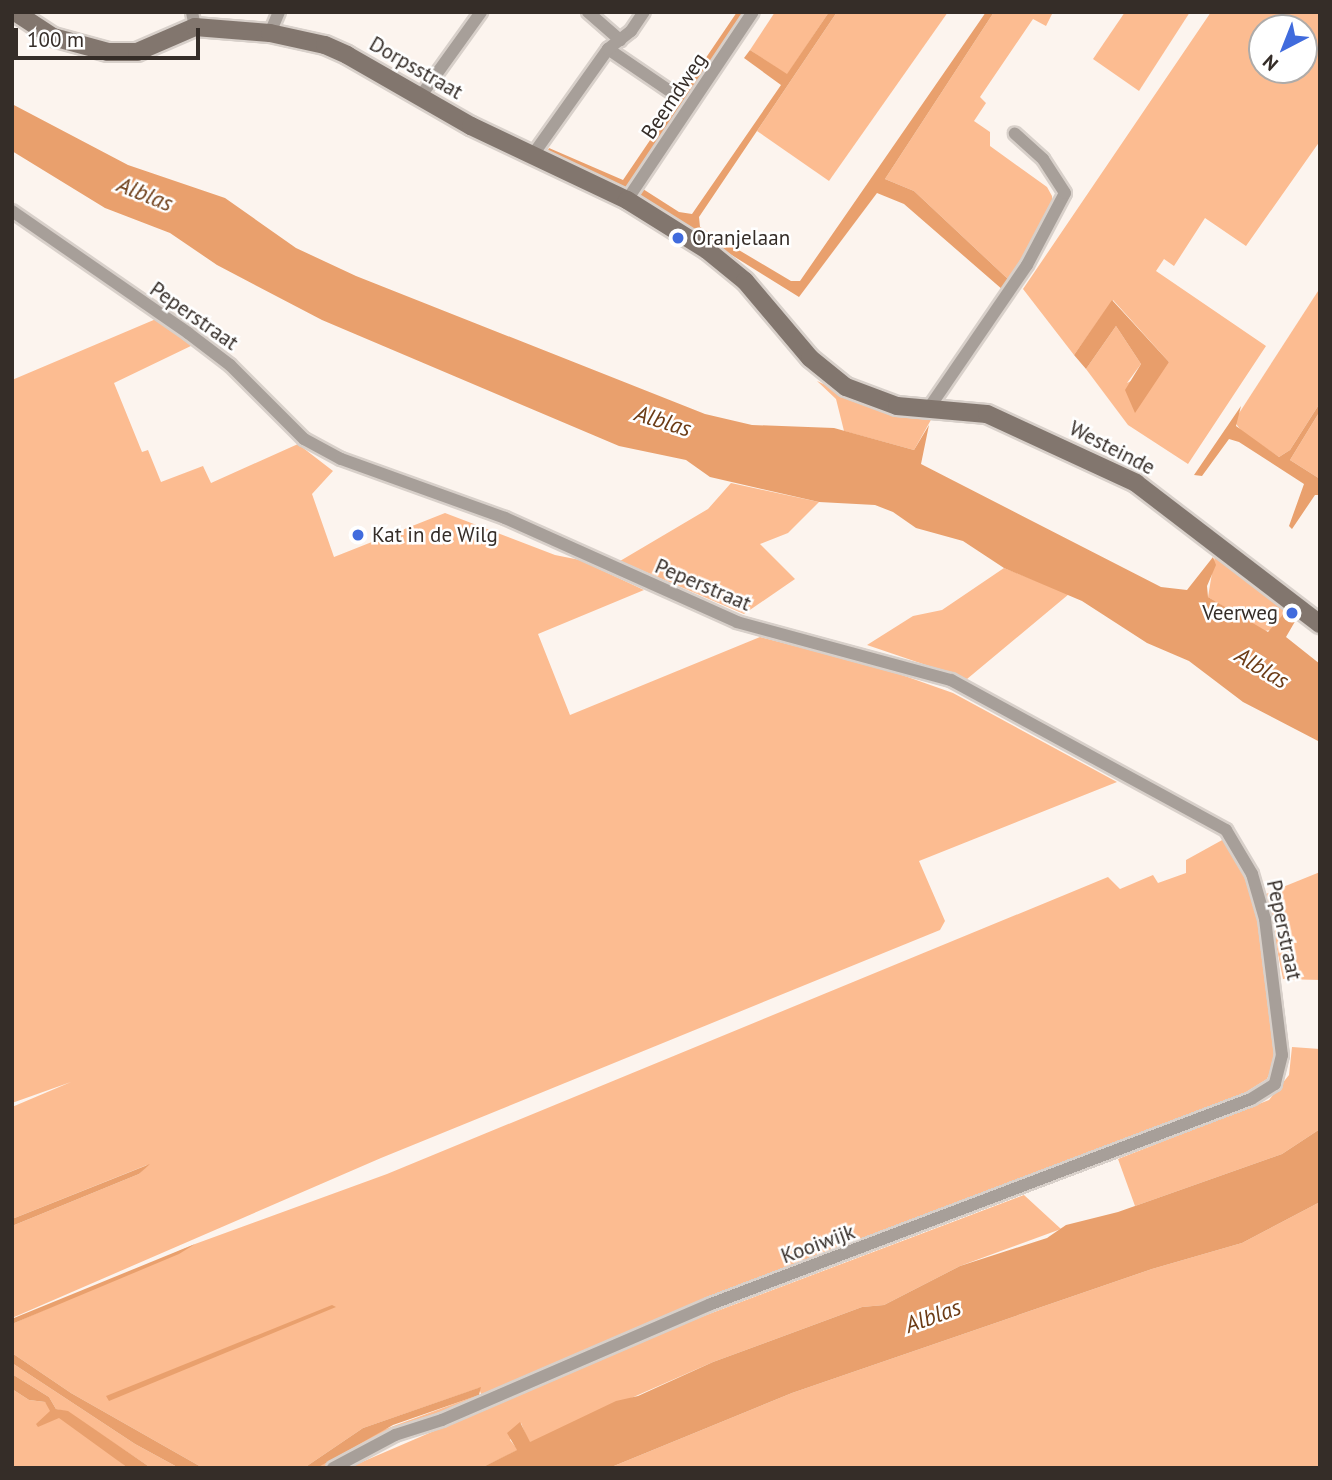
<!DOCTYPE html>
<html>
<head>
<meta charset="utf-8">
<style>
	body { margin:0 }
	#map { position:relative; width:1332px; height:1480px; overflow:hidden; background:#fcf4ee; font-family:"PT Sans",sans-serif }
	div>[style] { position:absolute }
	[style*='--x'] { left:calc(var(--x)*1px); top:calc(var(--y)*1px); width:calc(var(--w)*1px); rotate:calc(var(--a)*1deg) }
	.green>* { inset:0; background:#fcbc91 }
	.forest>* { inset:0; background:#e89e6b }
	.water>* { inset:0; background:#e9a06d }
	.roads { filter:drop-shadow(2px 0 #d8d0ca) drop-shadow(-2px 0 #d8d0ca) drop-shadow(0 2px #d8d0ca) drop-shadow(0 -2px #d8d0ca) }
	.street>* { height:12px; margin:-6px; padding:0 6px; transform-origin:6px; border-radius:6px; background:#a79f99 }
	.secondary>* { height:18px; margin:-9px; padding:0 9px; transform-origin:9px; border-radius:9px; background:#82766e }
	.dots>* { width:19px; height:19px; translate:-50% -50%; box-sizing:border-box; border:4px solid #fff; border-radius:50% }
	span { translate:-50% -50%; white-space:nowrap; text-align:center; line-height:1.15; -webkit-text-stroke:5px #fff; paint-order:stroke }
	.street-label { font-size:21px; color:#352d28 }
	.poi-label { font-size:21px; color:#352d28 }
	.left { translate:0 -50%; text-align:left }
	.right { translate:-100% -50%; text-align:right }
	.water-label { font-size:23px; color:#6c3c16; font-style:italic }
	.frame { position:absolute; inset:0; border:14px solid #352d28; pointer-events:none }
	.north { position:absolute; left:1248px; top:14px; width:70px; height:70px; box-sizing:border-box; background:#fff; border:2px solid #aeaba9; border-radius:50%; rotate:222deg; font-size:19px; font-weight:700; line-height:28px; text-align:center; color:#352d28 }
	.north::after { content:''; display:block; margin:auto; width:24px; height:32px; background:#406bdd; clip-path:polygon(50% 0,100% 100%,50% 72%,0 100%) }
	.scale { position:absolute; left:14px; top:28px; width:186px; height:32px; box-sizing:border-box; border:4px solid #352d28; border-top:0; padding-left:9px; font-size:21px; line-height:24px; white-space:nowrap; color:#352d28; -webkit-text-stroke:5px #fff; paint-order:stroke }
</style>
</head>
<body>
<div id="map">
	<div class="green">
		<div style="clip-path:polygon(775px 12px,829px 12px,787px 75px,750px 50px)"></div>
		<div style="clip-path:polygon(837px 12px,948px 12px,829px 181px,757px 131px)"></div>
		<div style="clip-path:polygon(994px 12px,1053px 12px,1046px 26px,1033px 19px,980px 97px,986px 103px,974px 121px,990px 132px,990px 146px,1047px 187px,1052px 196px,1053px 207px,1010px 281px,914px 191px,885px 179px)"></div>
		<div style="clip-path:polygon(1125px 12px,1190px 12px,1139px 91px,1093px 59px)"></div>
		<div style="clip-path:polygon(evenodd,1211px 12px,1320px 12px,1320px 141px,1246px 246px,1205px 218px,1174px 266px,1164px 259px,1156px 271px,1266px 346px,1188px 464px,1128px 425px,1086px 369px,1116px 326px,1141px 364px,1127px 383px,1169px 362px,1113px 300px,1074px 355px,1023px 289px,1211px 12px,1262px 28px,1304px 28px,1304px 70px,1262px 70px,1262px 28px)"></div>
		<div style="clip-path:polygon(1320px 288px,1320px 403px,1290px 450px,1279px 457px,1242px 432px,1234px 421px)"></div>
		<div style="clip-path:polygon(156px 319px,195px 344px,114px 383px,142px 452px,148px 450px,161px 482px,203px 466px,211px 483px,298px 444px,333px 471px,312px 494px,334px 557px,445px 513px,555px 555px,580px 560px,644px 590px,538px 634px,570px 715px,760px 637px,885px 669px,953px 693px,1117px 782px,919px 861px,945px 921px,940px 930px,381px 1158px,12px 1318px,12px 1226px,139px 1174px,147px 1165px,12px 1219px,12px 1107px,71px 1082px,12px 1103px,12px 380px)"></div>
		<div style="clip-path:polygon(817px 381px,880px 410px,932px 418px,914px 450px,844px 431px,836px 399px)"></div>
		<div style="clip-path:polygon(1320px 411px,1320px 479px,1290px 460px)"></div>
		<div style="clip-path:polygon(731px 483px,819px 502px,788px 533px,760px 544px,795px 579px,744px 614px,620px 561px,708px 509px)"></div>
		<div style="clip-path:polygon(1215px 555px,1286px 611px,1272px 630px,1264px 631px,1208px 597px)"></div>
		<div style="clip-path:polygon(1004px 568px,1069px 594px,967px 679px,867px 645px,913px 616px,942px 610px)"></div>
		<div style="clip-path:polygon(1224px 839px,1250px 882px,1260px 915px,1278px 1055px,1267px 1079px,1243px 1094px,688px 1308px,330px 1468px,317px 1468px,369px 1435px,481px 1394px,479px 1388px,363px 1428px,304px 1468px,203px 1468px,71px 1393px,12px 1353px,12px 1324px,195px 1244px,387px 1174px,1108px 877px,1120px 889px,1153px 875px,1158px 883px,1186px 873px,1186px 860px)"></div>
		<div style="clip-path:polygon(1320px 872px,1320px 980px,1283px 979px,1266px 894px)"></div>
		<div style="clip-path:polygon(1292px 1047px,1320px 1049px,1320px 1129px,1282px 1154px,1135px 1206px,1118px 1159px,1269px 1100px,1289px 1075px)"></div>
		<div style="clip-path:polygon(1024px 1195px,1061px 1229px,960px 1266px,884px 1305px,862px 1307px,713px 1362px,529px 1443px,521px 1423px,510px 1440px,518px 1450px,481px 1468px,348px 1468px,680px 1325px)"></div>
		<div style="clip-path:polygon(1320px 1202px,1320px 1465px,1313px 1468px,609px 1468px,792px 1393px,1152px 1269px,1242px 1243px)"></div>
		<div style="clip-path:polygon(12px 1363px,135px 1444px,179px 1468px,151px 1468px,68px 1412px,56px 1409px,49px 1397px,12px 1374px)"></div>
		<div style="clip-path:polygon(12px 1389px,29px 1400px,45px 1402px,128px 1468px,12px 1468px)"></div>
	</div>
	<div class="forest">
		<div style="clip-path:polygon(1112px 300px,1169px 362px,1135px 413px,1125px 390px,1141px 364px,1116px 326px,1086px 369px,1074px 355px)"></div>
	</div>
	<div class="water">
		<div style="clip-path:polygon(737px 12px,745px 12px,632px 182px,679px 212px,692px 214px,781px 85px,744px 58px,750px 50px,787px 74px,829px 12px,837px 12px,699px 217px,700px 227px,791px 281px,800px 281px,986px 12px,994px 12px,885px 179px,914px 191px,1010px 281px,1003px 290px,904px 204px,877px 193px,799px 297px,621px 186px,547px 152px,549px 148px,623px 180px)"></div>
		<div style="clip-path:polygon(12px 104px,128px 165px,225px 198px,296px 248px,356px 276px,705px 414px,752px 425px,834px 428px,914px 450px,929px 425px,921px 464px,1161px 587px,1187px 590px,1213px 557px,1216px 565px,1207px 586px,1208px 597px,1268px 632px,1286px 611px,1297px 618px,1286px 637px,1320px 664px,1320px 742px,1243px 702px,1189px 661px,1147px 643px,1082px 601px,1004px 568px,963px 541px,916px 528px,893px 512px,875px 505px,819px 502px,710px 477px,686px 460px,619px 446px,322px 320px,217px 265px,170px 233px,105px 208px,12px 151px)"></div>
		<div style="clip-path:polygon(1320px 403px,1320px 411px,1290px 460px,1320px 479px,1320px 495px,1315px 495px,1292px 529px,1289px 526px,1304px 484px,1239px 442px,1229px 439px,1202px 476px,1194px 475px,1241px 406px,1236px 426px,1279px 457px,1290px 450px)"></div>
		<div style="clip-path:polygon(1320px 1129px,1320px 1202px,1242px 1243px,1152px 1269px,792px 1393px,609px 1468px,481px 1468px,517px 1450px,507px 1433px,520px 1422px,530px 1442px,616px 1401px,638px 1396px,713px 1362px,862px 1307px,884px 1305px,960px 1266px,1047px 1238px,1066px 1225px,1118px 1212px,1282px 1154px)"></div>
		<div style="clip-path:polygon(150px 1164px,139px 1174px,12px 1226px,12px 1219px)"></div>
		<div style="clip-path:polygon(195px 1244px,179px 1254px,12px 1324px,14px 1318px)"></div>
		<div style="clip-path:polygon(332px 1305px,336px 1307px,109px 1401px,106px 1396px)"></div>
		<div style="clip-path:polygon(12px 1353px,71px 1393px,203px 1468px,179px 1468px,135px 1444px,12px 1363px)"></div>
		<div style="clip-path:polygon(12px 1374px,49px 1397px,56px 1409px,68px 1411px,151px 1468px,128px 1468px,59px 1418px,38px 1427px,36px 1424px,50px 1411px,45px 1402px,29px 1400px,12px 1389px)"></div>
		<div style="clip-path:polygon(481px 1387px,479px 1395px,393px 1425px,317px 1468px,304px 1468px,363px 1428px)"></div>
	</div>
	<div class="roads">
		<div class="street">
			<div style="--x:192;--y:12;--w:15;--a:79"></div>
			<div style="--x:588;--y:12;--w:43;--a:41.2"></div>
			<div style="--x:270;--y:33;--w:23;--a:-67"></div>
			<div style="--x:608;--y:49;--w:76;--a:34.3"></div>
			<div style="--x:420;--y:97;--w:105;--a:-54.3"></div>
			<div style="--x:532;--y:156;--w:131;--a:-54.6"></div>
			<div style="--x:608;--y:49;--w:29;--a:-38"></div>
			<div style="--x:631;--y:31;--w:23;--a:-56"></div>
			<div style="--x:627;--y:200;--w:226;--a:-56.2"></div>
			<div style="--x:12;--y:211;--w:214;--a:34.7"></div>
			<div style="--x:188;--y:333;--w:53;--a:37.3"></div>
			<div style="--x:230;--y:365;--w:105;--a:45"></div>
			<div style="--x:304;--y:439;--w:42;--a:28.4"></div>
			<div style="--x:341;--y:459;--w:174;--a:19.8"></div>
			<div style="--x:505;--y:518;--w:254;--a:24.1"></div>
			<div style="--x:737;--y:622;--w:222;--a:15.2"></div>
			<div style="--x:951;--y:680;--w:313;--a:28.6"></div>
			<div style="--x:1226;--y:830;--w:51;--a:59.4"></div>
			<div style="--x:1252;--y:874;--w:47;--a:73.9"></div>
			<div style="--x:1265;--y:919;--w:137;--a:82.9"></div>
			<div style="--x:1282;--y:1055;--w:30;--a:104"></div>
			<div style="--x:1275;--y:1084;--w:28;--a:148"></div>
			<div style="--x:1251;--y:1099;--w:578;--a:159.21"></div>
			<div style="--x:711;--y:1304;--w:293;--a:156.7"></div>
			<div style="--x:442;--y:1420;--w:49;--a:162.3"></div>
			<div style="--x:395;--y:1435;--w:70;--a:152"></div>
			<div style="--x:929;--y:408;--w:173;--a:-55.6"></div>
			<div style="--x:1027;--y:265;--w:81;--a:-62.2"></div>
			<div style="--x:1065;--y:193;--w:40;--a:-122.9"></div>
			<div style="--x:1043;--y:159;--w:38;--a:-138"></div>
		</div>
		<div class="secondary">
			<div style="--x:15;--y:12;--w:45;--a:33.3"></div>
			<div style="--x:53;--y:37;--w:57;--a:15.3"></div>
			<div style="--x:108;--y:52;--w:29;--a:0"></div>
			<div style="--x:137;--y:52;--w:63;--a:-23.3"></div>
			<div style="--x:195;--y:27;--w:75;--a:4.6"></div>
			<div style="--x:270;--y:33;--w:56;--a:12.3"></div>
			<div style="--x:325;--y:45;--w:24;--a:24"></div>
			<div style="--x:347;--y:55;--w:143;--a:29.8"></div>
			<div style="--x:471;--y:126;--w:173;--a:25.4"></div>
			<div style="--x:627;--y:200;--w:94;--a:32"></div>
			<div style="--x:707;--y:250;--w:49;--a:39.2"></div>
			<div style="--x:745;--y:281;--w:101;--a:49.8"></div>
			<div style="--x:810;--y:358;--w:46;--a:38.9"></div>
			<div style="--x:846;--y:387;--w:54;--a:20.4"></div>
			<div style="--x:897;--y:406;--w:90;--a:5.1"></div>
			<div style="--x:987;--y:414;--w:164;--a:24.8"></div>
			<div style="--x:1136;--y:483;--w:232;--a:37.5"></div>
		</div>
	</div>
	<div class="dots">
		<div style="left:678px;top:238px;background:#406bdd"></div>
		<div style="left:358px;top:535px;background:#406bdd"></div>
		<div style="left:1292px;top:613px;background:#406bdd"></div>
	</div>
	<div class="street-label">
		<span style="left:416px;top:68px;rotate:30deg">Dorpsstraat</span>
		<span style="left:674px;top:96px;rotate:-56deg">Beemdweg</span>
		<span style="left:194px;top:316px;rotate:35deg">Peperstraat</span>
		<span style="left:1112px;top:448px;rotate:27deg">Westeinde</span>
		<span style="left:703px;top:585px;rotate:23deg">Peperstraat</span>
		<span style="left:1284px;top:930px;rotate:78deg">Peperstraat</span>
		<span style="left:818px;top:1244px;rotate:-20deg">Kooiwijk</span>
	</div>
	<div class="poi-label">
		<span class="left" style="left:692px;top:238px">Oranjelaan</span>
		<span class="left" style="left:372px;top:535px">Kat in de Wilg</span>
		<span class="right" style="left:1278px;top:613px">Veerweg</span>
	</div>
	<div class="water-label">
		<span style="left:145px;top:194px;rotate:22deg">Alblas</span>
		<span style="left:663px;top:421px;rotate:17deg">Alblas</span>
		<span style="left:1262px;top:668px;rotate:31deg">Alblas</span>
		<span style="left:933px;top:1316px;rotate:-20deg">Alblas</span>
	</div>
	<div class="frame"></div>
	<div class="north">N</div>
	<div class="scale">100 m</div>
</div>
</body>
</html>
